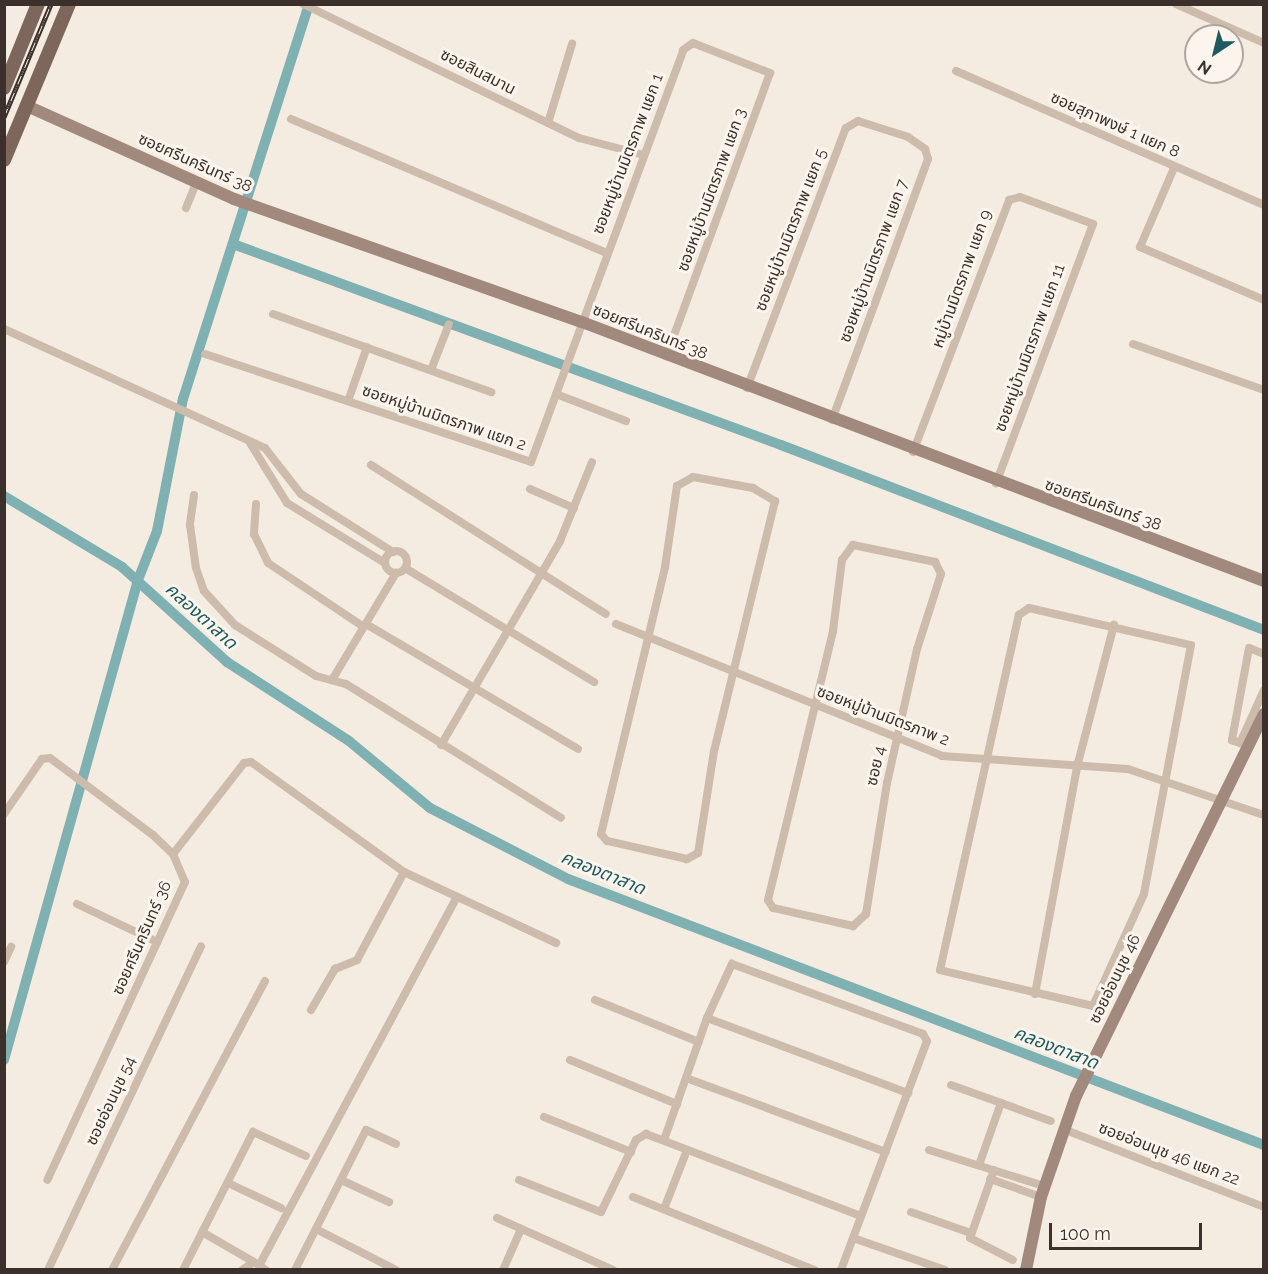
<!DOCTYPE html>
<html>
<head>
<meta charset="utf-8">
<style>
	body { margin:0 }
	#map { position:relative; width:1268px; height:1274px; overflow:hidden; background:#f4ebe1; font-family:Raleway,"Noto Sans Thai",sans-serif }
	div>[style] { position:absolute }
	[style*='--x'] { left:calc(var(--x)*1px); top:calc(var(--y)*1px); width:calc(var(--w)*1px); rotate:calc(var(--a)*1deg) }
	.canal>* { height:10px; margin:-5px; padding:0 5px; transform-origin:5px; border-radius:5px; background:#7fb0b2 }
	.street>* { height:8px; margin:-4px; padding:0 4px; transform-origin:4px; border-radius:4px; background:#cdbbac }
	.street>.ring { margin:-4px; padding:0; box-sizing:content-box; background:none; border:8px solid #cdbbac; border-radius:50% }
	.secondary>* { height:12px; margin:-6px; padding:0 6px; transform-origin:6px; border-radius:6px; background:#a18a7d }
	.primary>* { height:14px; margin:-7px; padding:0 7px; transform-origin:7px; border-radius:7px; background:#7d675c }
	.rail>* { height:5px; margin-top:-2.5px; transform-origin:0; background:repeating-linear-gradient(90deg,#fbf5ee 0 9px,#3b302b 0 18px); box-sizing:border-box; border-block:2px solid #3b302b }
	span { translate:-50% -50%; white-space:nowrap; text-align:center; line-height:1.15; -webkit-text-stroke:6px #fbf5ee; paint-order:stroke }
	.street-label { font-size:16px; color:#3b302b }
	.water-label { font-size:18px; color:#1f5a5e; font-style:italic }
	.frame { position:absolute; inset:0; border:6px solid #3b302b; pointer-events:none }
	.north { position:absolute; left:1184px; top:24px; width:60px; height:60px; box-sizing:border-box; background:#fbf5ee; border:2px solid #aea6a0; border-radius:50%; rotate:215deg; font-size:16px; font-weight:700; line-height:24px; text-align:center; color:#3b302b }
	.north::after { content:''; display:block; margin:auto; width:21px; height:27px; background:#1f5a5e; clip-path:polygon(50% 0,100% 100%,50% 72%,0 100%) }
	.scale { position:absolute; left:1049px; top:1223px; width:153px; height:27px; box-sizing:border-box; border:3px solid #3b302b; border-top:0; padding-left:8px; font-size:18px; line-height:21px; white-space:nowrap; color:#3b302b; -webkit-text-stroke:4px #fbf5ee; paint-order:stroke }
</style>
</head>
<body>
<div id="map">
	<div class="canal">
		<div style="--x:233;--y:244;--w:584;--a:20.14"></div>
		<div style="--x:781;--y:445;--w:517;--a:20.96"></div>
		<div style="--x:4;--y:496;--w:138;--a:31"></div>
		<div style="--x:122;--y:567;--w:142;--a:42.1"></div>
		<div style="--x:227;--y:662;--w:145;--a:32.9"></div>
		<div style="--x:349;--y:741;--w:105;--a:39.6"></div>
		<div style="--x:430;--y:808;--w:155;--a:27.2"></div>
		<div style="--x:568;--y:879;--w:745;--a:20.92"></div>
		<div style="--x:4;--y:1060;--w:498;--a:-74.4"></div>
		<div style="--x:138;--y:580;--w:53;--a:-68.8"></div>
		<div style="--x:157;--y:531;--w:135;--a:-78.9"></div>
		<div style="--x:183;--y:399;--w:415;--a:-72.3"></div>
	</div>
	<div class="street">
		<div style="--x:303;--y:4;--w:307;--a:25.9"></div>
		<div style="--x:579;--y:138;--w:67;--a:14.7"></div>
		<div style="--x:1176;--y:4;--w:96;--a:23.9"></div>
		<div style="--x:956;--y:71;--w:336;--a:23.5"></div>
		<div style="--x:291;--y:119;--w:343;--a:23"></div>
		<div style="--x:548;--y:123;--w:83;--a:-73.1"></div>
		<div style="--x:1174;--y:168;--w:86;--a:113.3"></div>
		<div style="--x:1140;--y:247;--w:135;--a:23.1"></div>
		<div style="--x:186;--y:208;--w:27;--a:-68"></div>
		<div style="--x:273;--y:314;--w:232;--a:19.7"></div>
		<div style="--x:4;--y:329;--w:287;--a:24.5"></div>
		<div style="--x:265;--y:448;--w:58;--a:52"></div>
		<div style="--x:301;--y:494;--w:109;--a:32.2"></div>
		<div style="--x:1133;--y:344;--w:139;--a:19.3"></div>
		<div style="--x:205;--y:354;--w:343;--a:18.3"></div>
		<div style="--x:531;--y:462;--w:439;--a:-69.7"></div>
		<div style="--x:683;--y:50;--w:12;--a:-35"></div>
		<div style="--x:693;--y:43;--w:83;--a:21.3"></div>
		<div style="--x:770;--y:73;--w:302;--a:110.1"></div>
		<div style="--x:431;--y:370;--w:49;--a:-68.6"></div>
		<div style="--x:747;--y:388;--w:278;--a:-69.2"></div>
		<div style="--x:846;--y:128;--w:14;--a:-30"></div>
		<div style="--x:858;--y:121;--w:52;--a:17.7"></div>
		<div style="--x:908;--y:137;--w:21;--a:35"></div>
		<div style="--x:925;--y:149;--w:10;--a:73"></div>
		<div style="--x:928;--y:159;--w:278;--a:110.2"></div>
		<div style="--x:556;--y:394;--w:75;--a:21.1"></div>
		<div style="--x:348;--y:401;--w:57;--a:-70.6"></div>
		<div style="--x:250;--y:443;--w:70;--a:58.3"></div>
		<div style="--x:287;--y:503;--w:115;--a:31.5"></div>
		<div style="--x:913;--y:452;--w:270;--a:-69.1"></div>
		<div style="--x:1009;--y:200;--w:11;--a:-15"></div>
		<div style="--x:1020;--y:197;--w:78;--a:20.3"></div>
		<div style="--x:1093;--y:224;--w:277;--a:110.5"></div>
		<div style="--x:371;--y:465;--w:278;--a:32.4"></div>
		<div style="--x:693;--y:477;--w:61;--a:10.4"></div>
		<div style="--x:753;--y:488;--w:26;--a:31"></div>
		<div style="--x:775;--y:501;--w:257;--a:103.7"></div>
		<div style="--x:714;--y:751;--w:103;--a:98.9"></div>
		<div style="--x:698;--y:853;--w:13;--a:151"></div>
		<div style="--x:687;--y:859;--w:82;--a:-167.3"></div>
		<div style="--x:607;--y:841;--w:9;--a:-131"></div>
		<div style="--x:601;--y:834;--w:275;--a:-76.5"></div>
		<div style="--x:665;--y:567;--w:82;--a:-81.6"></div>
		<div style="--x:677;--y:486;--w:18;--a:-29"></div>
		<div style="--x:530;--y:489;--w:48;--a:23.4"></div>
		<div style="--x:194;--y:495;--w:30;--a:98"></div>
		<div style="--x:190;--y:525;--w:43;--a:82.1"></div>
		<div style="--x:196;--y:568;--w:24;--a:71"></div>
		<div style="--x:204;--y:591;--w:46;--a:47.6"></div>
		<div style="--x:235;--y:625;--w:96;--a:32.2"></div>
		<div style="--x:316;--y:676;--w:31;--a:15"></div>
		<div style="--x:346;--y:684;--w:253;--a:31.9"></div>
		<div style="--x:256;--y:504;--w:30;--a:94"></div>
		<div style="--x:254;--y:534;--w:32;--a:64"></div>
		<div style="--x:268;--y:563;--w:115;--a:33.7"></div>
		<div style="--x:853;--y:545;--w:84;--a:11.7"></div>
		<div style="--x:935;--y:562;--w:13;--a:63"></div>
		<div style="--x:941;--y:574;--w:79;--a:107.7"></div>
		<div style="--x:917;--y:649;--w:137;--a:102.6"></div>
		<div style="--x:887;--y:783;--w:133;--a:99.1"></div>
		<div style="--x:866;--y:914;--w:18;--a:137"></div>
		<div style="--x:853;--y:926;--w:82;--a:-167.3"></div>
		<div style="--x:773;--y:908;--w:9;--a:-122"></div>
		<div style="--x:768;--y:900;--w:277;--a:-76.4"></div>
		<div style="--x:833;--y:631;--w:72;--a:-82.8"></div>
		<div style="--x:842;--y:560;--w:19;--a:-54"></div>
		<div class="ring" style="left:385px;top:551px;width:14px;height:14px"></div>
		<div style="--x:405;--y:568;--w:221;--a:31.1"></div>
		<div style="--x:1029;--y:608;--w:166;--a:12.9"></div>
		<div style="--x:1191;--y:645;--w:253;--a:100.7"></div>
		<div style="--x:1144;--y:894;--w:123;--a:114.5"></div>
		<div style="--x:1093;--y:1006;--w:157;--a:-166.8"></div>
		<div style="--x:940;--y:970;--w:364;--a:-77.5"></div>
		<div style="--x:1019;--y:615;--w:12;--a:-35"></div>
		<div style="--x:366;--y:624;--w:246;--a:30.5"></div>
		<div style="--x:616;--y:624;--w:352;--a:22"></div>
		<div style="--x:942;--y:756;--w:186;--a:4"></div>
		<div style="--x:1128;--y:769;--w:144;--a:18.7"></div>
		<div style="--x:1264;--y:654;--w:16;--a:-158"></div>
		<div style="--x:1249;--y:648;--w:94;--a:100.5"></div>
		<div style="--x:1232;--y:740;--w:9;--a:21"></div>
		<div style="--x:1240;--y:743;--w:58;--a:-65.6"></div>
		<div style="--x:332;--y:680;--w:125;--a:-59.1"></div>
		<div style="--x:441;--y:745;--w:236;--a:-59.7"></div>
		<div style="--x:560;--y:541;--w:85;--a:-67.9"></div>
		<div style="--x:4;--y:814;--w:67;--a:-55.4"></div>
		<div style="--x:42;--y:759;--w:8;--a:-7"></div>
		<div style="--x:50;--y:758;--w:129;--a:36.8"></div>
		<div style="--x:153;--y:835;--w:28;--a:44"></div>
		<div style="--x:173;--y:854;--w:30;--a:67"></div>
		<div style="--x:185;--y:882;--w:328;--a:114.8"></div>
		<div style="--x:173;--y:854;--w:115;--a:-52"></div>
		<div style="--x:244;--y:763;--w:7;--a:-8"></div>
		<div style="--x:251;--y:762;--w:188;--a:35.7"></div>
		<div style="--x:404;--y:872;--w:168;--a:25"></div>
		<div style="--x:77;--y:904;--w:89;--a:25.4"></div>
		<div style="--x:4;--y:962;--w:17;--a:-65"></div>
		<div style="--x:1035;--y:994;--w:235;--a:-79.5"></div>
		<div style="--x:1078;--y:763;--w:143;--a:-75.4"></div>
		<div style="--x:595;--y:1000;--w:112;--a:22"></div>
		<div style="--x:311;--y:1010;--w:48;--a:-59.7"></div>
		<div style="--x:335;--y:969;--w:24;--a:-22"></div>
		<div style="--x:357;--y:960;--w:100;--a:-61.9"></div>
		<div style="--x:707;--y:1018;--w:215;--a:20.5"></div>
		<div style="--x:570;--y:1060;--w:116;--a:22.4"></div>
		<div style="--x:686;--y:1078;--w:213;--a:20.3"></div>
		<div style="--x:951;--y:1085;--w:106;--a:19.8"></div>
		<div style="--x:544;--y:1117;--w:94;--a:21.9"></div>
		<div style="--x:1063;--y:1129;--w:216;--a:21.2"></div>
		<div style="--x:664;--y:1140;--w:129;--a:-70.6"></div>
		<div style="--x:707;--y:1018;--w:60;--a:-65.2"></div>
		<div style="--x:732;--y:964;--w:203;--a:20.1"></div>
		<div style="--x:923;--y:1034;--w:8;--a:60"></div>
		<div style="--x:927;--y:1041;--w:245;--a:110.6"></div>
		<div style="--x:929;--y:1150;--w:121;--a:17.4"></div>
		<div style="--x:979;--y:1165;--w:66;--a:-70.5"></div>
		<div style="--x:994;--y:1170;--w:72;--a:109.4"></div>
		<div style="--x:970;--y:1238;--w:48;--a:27.1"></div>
		<div style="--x:990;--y:1179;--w:54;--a:19.4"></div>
		<div style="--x:341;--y:1180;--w:53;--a:24.6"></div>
		<div style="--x:519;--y:1180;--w:88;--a:21.3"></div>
		<div style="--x:601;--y:1212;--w:80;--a:-64.1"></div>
		<div style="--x:636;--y:1140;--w:12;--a:-31"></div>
		<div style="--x:646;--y:1134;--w:230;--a:20.9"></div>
		<div style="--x:228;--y:1183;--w:59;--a:25.3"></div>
		<div style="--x:633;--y:1197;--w:196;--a:21.9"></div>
		<div style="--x:664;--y:1209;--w:58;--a:-68.7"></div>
		<div style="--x:911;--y:1212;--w:64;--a:19.3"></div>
		<div style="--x:497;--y:1218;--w:127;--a:24.1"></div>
		<div style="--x:316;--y:1229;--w:90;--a:27.1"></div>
		<div style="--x:202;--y:1232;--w:60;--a:30"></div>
		<div style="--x:853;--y:1238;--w:97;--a:19.2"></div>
		<div style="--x:260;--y:1264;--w:417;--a:-61.8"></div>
		<div style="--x:48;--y:1270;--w:358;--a:-64.7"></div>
		<div style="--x:112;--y:1270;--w:327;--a:-62.1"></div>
		<div style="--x:183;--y:1270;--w:155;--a:-63.1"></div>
		<div style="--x:253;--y:1132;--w:58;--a:24.4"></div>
		<div style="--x:242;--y:1270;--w:14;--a:-34"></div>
		<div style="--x:254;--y:1262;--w:14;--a:34"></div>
		<div style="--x:295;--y:1270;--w:157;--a:-63.1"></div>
		<div style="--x:366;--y:1130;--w:33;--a:25"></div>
		<div style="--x:503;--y:1270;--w:45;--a:-66.3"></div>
	</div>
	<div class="secondary">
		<div style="--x:27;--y:106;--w:227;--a:24.2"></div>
		<div style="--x:234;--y:199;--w:369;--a:19.5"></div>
		<div style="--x:582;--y:322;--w:730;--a:20.8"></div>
		<div style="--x:1026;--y:1270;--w:75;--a:-78.4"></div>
		<div style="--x:1041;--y:1197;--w:107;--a:-70.9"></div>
		<div style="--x:1076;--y:1096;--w:426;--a:-63.8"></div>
	</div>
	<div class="primary">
		<div style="--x:4;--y:88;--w:91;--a:-68"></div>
		<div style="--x:4;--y:160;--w:169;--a:-67.4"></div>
	</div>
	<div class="rail">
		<div style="--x:4;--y:117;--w:122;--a:-67.4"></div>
	</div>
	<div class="street-label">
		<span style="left:478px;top:72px;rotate:27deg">ซอยสินสมาน</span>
		<span style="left:1115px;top:125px;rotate:24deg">ซอยสุภาพงษ์ 1 แยก 8</span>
		<span style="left:628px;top:154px;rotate:-69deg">ซอยหมู่บ้านมิตรภาพ แยก 1</span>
		<span style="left:195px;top:163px;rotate:24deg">ซอยศรีนครินทร์ 38</span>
		<span style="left:712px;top:190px;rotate:-70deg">ซอยหมู่บ้านมิตรภาพ แยก 3</span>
		<span style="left:791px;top:230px;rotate:-69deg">ซอยหมู่บ้านมิตรภาพ แยก 5</span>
		<span style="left:874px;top:261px;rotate:-70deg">ซอยหมู่บ้านมิตรภาพ แยก 7</span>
		<span style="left:962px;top:279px;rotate:-70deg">หมู่บ้านมิตรภาพ แยก 9</span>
		<span style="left:650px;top:332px;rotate:22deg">ซอยศรีนครินทร์ 38</span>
		<span style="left:1030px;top:348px;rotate:-70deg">ซอยหมู่บ้านมิตรภาพ แยก 11</span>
		<span style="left:444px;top:418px;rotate:19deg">ซอยหมู่บ้านมิตรภาพ แยก 2</span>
		<span style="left:1103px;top:505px;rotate:20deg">ซอยศรีนครินทร์ 38</span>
		<span style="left:883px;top:716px;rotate:21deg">ซอยหมู่บ้านมิตรภาพ 2</span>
		<span style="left:876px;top:766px;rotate:-77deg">ซอย 4</span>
		<span style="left:142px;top:938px;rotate:-66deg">ซอยศรีนครินทร์ 36</span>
		<span style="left:1115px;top:979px;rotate:-64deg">ซอยอ่อนนุช 46</span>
		<span style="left:111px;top:1101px;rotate:-65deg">ซอยอ่อนนุช 54</span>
		<span style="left:1169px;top:1154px;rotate:21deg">ซอยอ่อนนุช 46 แยก 22</span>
	</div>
	<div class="water-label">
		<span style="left:201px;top:616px;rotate:42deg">คลองตาสาด</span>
		<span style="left:603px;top:873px;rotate:22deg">คลองตาสาด</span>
		<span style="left:1056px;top:1048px;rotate:21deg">คลองตาสาด</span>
	</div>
	<div class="frame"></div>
	<div class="north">N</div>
	<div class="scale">100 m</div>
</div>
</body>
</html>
